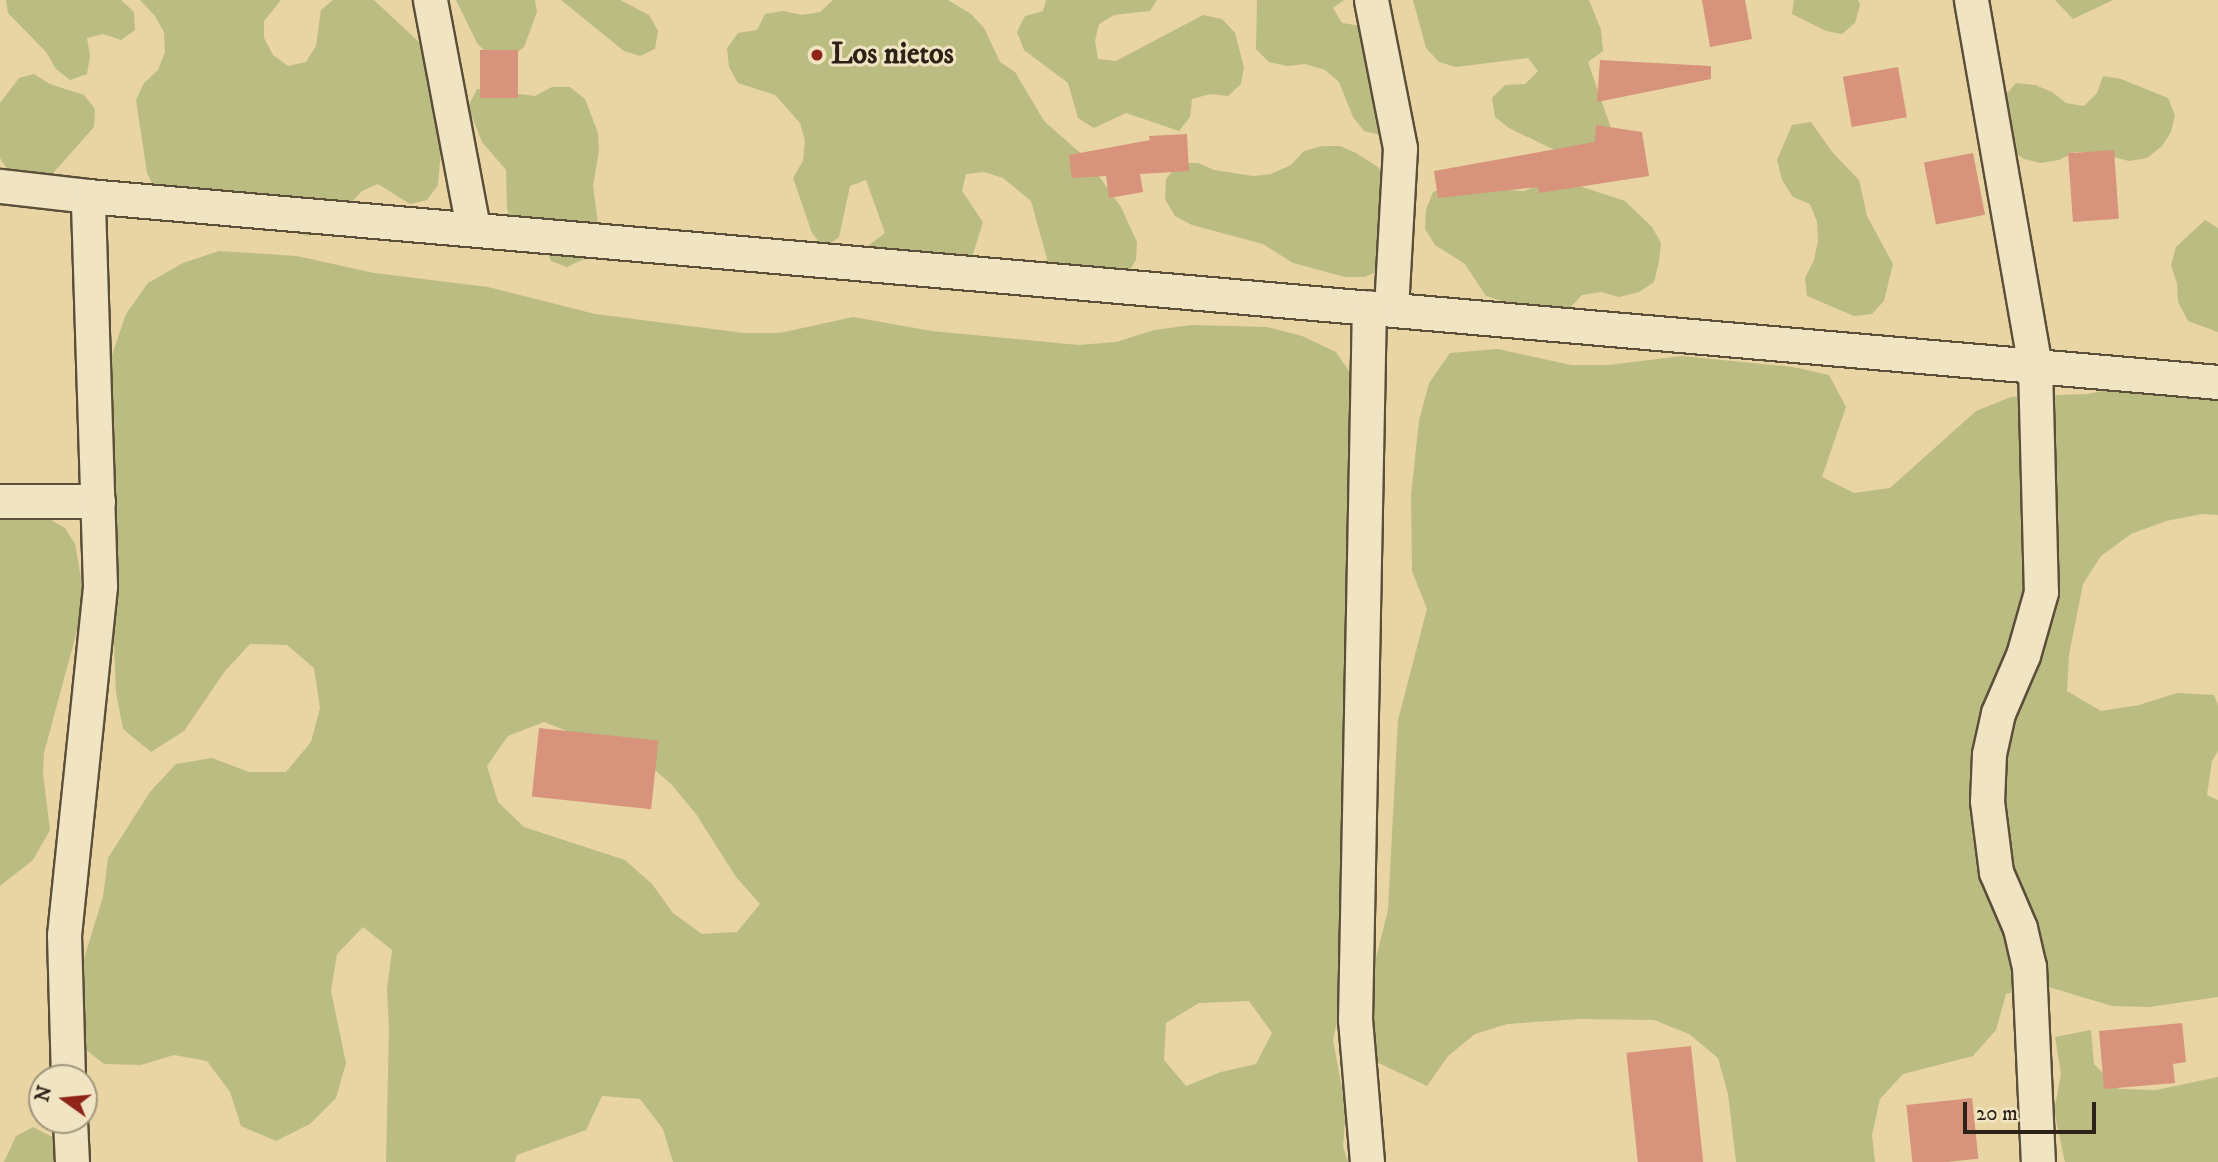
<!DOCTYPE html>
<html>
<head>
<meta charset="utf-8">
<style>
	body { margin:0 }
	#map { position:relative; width:2218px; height:1162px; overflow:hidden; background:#e8d5a3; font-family:"IM FELL DW Pica",serif }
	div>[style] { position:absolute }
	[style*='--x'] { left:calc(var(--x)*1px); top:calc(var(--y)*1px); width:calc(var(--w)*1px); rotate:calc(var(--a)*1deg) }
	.green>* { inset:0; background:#bbbc81 }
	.building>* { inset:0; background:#d7937b; transform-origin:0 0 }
	.roads { filter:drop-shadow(2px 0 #5b4f3a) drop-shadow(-2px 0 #5b4f3a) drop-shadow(0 2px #5b4f3a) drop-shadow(0 -2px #5b4f3a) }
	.street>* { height:33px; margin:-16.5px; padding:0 16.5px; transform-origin:16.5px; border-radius:16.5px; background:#f0e4c3 }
	.dots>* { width:19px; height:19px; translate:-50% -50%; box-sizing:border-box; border:4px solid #f0e4c3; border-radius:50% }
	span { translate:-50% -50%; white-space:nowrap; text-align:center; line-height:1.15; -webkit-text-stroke:6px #f0e4c3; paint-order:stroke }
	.poi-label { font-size:30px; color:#2c2217; font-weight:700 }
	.left { translate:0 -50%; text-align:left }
	.north { position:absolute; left:28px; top:1064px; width:70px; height:70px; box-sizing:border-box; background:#f0e4c3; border:2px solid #a2967e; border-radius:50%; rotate:285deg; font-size:19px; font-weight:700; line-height:28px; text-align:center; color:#2c2217 }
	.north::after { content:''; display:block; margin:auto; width:24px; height:32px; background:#8f2418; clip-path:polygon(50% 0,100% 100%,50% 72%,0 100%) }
	.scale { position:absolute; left:1963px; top:1102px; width:133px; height:32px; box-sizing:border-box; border:4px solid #2c2217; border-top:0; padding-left:9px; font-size:21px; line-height:24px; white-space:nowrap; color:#2c2217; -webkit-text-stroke:5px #f0e4c3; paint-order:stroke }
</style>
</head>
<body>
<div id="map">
	<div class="green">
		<div style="clip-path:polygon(6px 0,121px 0,134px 12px,135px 30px,121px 40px,103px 34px,87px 38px,90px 56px,87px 74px,70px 80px,56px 69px,46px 52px,8px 13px)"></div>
		<div style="clip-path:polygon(140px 0,281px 0,264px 21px,264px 38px,273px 55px,288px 66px,306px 62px,316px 46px,321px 10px,333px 0,374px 0,422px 45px,441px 150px,438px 185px,427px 200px,410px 204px,378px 184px,362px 191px,325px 230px,307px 236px,155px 189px,147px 173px,136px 100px,144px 83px,158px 70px,165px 52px,164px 32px,155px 16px)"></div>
		<div style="clip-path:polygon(456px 0,535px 0,537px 12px,524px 47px,510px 58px,491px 58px,477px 43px)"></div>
		<div style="clip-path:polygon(561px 0,620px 0,649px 15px,658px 31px,655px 49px,640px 56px,624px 51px)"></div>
		<div style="clip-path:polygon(833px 0,948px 0,971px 14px,984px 28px,1000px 62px,1015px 72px,1044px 121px,1086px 158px,1121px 207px,1137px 242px,1136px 260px,1127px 274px,1051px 273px,1031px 201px,1003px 178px,984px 172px,966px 174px,962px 191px,983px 222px,972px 257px,859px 261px,869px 245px,885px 233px,866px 180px,850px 186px,839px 237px,824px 248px,812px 233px,793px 178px,803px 161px,805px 141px,800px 123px,775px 95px,738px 83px,729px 67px,727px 48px,738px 33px,757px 30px,765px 14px,783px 11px,802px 15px,820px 12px)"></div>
		<div style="clip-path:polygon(1046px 0,1157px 0,1150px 11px,1114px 15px,1099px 24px,1095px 41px,1098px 59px,1116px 61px,1203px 15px,1222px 19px,1235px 33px,1244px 67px,1241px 84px,1228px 96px,1210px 94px,1192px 99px,1190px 117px,1179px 131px,1126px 113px,1094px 128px,1078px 118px,1068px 83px,1024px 50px,1017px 32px,1025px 16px,1043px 11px)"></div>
		<div style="clip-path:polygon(1257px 0,1344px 0,1333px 8px,1342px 23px,1362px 26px,1381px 135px,1364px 131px,1353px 117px,1339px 82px,1325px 70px,1305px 64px,1287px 66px,1269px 62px,1256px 49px)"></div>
		<div style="clip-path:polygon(1413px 0,1589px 0,1601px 30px,1603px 51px,1588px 62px,1612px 131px,1612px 149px,1559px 152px,1509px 128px,1495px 117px,1492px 98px,1505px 85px,1525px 84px,1538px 71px,1528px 58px,1456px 67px,1439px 62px,1426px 48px)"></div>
		<div style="clip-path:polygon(1794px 0,1858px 0,1860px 5px,1855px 23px,1842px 34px,1826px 31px,1792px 14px)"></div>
		<div style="clip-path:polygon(2055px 0,2113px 0,2073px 19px)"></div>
		<div style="clip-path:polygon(34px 74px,50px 84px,84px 95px,95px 109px,94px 127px,46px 181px,12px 177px,0 158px,0 103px,19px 78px)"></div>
		<div style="clip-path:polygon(2103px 76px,2121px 79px,2168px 98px,2175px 115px,2171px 132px,2162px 146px,2147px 158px,2129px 161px,2094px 152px,2075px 152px,2059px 160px,2041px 163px,2024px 159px,2010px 149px,2003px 98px,2016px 83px,2035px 85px,2052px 92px,2066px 103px,2084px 106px,2097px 93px)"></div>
		<div style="clip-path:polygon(552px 87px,570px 87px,585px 99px,598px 133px,599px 151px,593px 186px,598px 224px,584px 259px,567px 267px,551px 261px,545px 243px,514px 226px,507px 209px,506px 170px,482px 142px,468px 107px,477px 89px,535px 96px)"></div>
		<div style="clip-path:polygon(1811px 122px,1833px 153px,1859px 180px,1867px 216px,1893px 264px,1884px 301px,1872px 314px,1854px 316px,1807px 296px,1805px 278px,1814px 260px,1818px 241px,1817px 222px,1810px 204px,1793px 197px,1782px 180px,1777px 160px,1792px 125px)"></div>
		<div style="clip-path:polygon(1322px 146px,1340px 146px,1356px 153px,1378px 167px,1386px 183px,1380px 271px,1364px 277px,1345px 277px,1293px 263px,1263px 244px,1192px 225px,1175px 216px,1165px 199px,1166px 179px,1179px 163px,1198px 163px,1214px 170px,1253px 176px,1271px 174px,1291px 165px,1304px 151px)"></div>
		<div style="clip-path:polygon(1573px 184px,1625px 201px,1652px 227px,1661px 243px,1659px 262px,1654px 282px,1639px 292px,1619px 297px,1601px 292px,1582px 295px,1570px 308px,1555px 315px,1505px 302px,1486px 296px,1465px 264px,1435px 245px,1425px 229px,1426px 210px,1433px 192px,1451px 186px,1524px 191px,1536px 186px)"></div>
		<div style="clip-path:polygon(2205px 220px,2218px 228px,2218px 332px,2188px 321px,2178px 302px,2177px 283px,2171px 265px,2176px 247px)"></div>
		<div style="clip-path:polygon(evenodd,219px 251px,297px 256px,374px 273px,488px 287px,595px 314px,744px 333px,780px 333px,853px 317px,932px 331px,1078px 345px,1116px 342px,1154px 330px,1192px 325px,1267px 327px,1302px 336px,1336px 352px,1359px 386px,1341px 1003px,1333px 1040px,1346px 1110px,1343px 1147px,1348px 1162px,673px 1162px,663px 1129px,640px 1099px,602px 1096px,586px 1130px,517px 1155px,515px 1162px,386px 1162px,389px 1029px,387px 989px,392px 950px,363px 927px,337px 954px,331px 991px,346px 1063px,336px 1098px,310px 1124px,276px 1141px,241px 1126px,230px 1092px,207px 1061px,174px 1055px,141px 1065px,104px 1064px,75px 1041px,81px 968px,103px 897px,108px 858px,150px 792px,176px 764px,212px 758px,249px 772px,286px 772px,311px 742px,320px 708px,314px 668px,287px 645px,250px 644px,225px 671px,184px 731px,151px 752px,123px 729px,116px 692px,113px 619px,118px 581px,113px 467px,105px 394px,112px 355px,126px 314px,148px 283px,183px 263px,219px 251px,544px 722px,646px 762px,672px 785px,696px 814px,736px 877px,760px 904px,737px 932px,702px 934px,673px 913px,652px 884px,625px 860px,524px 827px,498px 802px,487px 766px,508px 736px,544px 722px,219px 251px,1249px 1001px,1272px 1033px,1256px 1064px,1221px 1072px,1186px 1086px,1164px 1060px,1166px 1023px,1199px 1003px,1249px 1001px)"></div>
		<div style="clip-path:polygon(1498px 349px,1571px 365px,1608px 365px,1682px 356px,1793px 367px,1829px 375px,1846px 407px,1822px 477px,1854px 493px,1890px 488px,1976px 411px,2011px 397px,2087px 394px,2124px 387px,2218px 392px,2218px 515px,2202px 514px,2166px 521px,2131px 534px,2101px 556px,2083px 584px,2069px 655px,2067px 691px,2101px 711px,2139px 705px,2177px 693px,2214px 695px,2218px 705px,2218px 751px,2212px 761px,2207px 795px,2218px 800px,2218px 997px,2149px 1007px,2112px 1006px,2042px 985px,2006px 994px,1996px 1030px,1973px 1056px,1903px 1074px,1880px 1099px,1872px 1135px,1875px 1162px,1736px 1162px,1728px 1094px,1718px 1058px,1689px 1034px,1654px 1020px,1580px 1019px,1507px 1024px,1475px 1034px,1448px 1056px,1427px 1086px,1362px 1055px,1361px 1018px,1388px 910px,1398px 720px,1427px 609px,1412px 571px,1411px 495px,1419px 421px,1429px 383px,1450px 353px)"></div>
		<div style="clip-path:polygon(0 516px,49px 519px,65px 528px,75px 544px,85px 601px,44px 753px,43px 773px,50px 830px,33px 860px,0 886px)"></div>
		<div style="clip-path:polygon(2091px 1030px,2094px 1064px,2119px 1089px,2156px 1090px,2218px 1077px,2218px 1162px,2065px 1162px,2054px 1111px,2061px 1074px,2055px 1037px)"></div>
		<div style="clip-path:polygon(33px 1127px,64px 1143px,68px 1162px,4px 1162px,16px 1136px)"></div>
	</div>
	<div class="building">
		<div style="clip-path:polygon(1702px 0,1745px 0,1752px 39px,1710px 47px)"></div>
		<div style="left:480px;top:50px;width:38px;height:48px"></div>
		<div style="clip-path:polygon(1600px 60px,1711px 66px,1711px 79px,1597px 102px)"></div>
		<div style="left:1898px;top:67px;width:51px;height:56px;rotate:80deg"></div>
		<div style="clip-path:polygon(1596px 125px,1642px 132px,1649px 176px,1539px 193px,1538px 187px,1438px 198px,1434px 171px,1595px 142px)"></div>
		<div style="clip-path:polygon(1187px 134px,1189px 171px,1140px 174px,1143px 192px,1109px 198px,1106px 176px,1072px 178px,1069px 155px,1150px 140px,1149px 136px)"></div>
		<div style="left:2114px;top:150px;width:69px;height:46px;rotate:86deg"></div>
		<div style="left:1973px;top:153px;width:63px;height:50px;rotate:79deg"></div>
		<div style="left:539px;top:728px;width:120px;height:69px;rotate:6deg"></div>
		<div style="clip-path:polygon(2182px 1023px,2186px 1062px,2173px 1064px,2175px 1083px,2104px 1089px,2099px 1031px)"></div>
		<div style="left:1691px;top:1046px;width:117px;height:65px;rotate:84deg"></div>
		<div style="left:1972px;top:1098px;width:61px;height:66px;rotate:84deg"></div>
	</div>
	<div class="roads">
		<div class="street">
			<div style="--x:430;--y:0;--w:231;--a:79.3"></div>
			<div style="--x:1371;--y:0;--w:151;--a:78.9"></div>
			<div style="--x:1400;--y:148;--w:161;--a:93.2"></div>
			<div style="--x:1971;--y:0;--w:372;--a:80.1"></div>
			<div style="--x:2035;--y:366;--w:226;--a:88.5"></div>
			<div style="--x:2041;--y:592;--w:66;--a:105.9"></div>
			<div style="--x:2023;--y:655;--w:63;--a:113.3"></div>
			<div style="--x:1998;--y:713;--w:42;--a:102.4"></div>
			<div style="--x:1989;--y:754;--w:47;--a:92.4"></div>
			<div style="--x:1987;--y:801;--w:72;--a:82.8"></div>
			<div style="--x:1996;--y:872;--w:61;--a:66.8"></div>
			<div style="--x:2020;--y:928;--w:39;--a:77"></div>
			<div style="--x:2029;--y:966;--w:196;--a:87.4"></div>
			<div style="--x:0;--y:186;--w:89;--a:6.5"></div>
			<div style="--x:88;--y:196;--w:2138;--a:4.99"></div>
			<div style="--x:0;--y:501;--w:98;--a:0"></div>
			<div style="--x:68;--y:1078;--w:143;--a:-91.6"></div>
			<div style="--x:64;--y:935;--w:351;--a:-84.1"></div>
			<div style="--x:100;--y:586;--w:390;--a:-91.8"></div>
			<div style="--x:70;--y:1120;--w:42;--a:87.3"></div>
			<div style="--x:1367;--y:1162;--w:143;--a:-94.8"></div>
			<div style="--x:1355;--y:1020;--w:713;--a:-88.88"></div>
		</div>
	</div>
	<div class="dots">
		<div style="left:817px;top:55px;background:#8f2418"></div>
	</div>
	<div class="poi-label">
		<span class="left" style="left:831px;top:55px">Los nietos</span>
	</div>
	<div class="north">N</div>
	<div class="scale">20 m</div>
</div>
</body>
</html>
